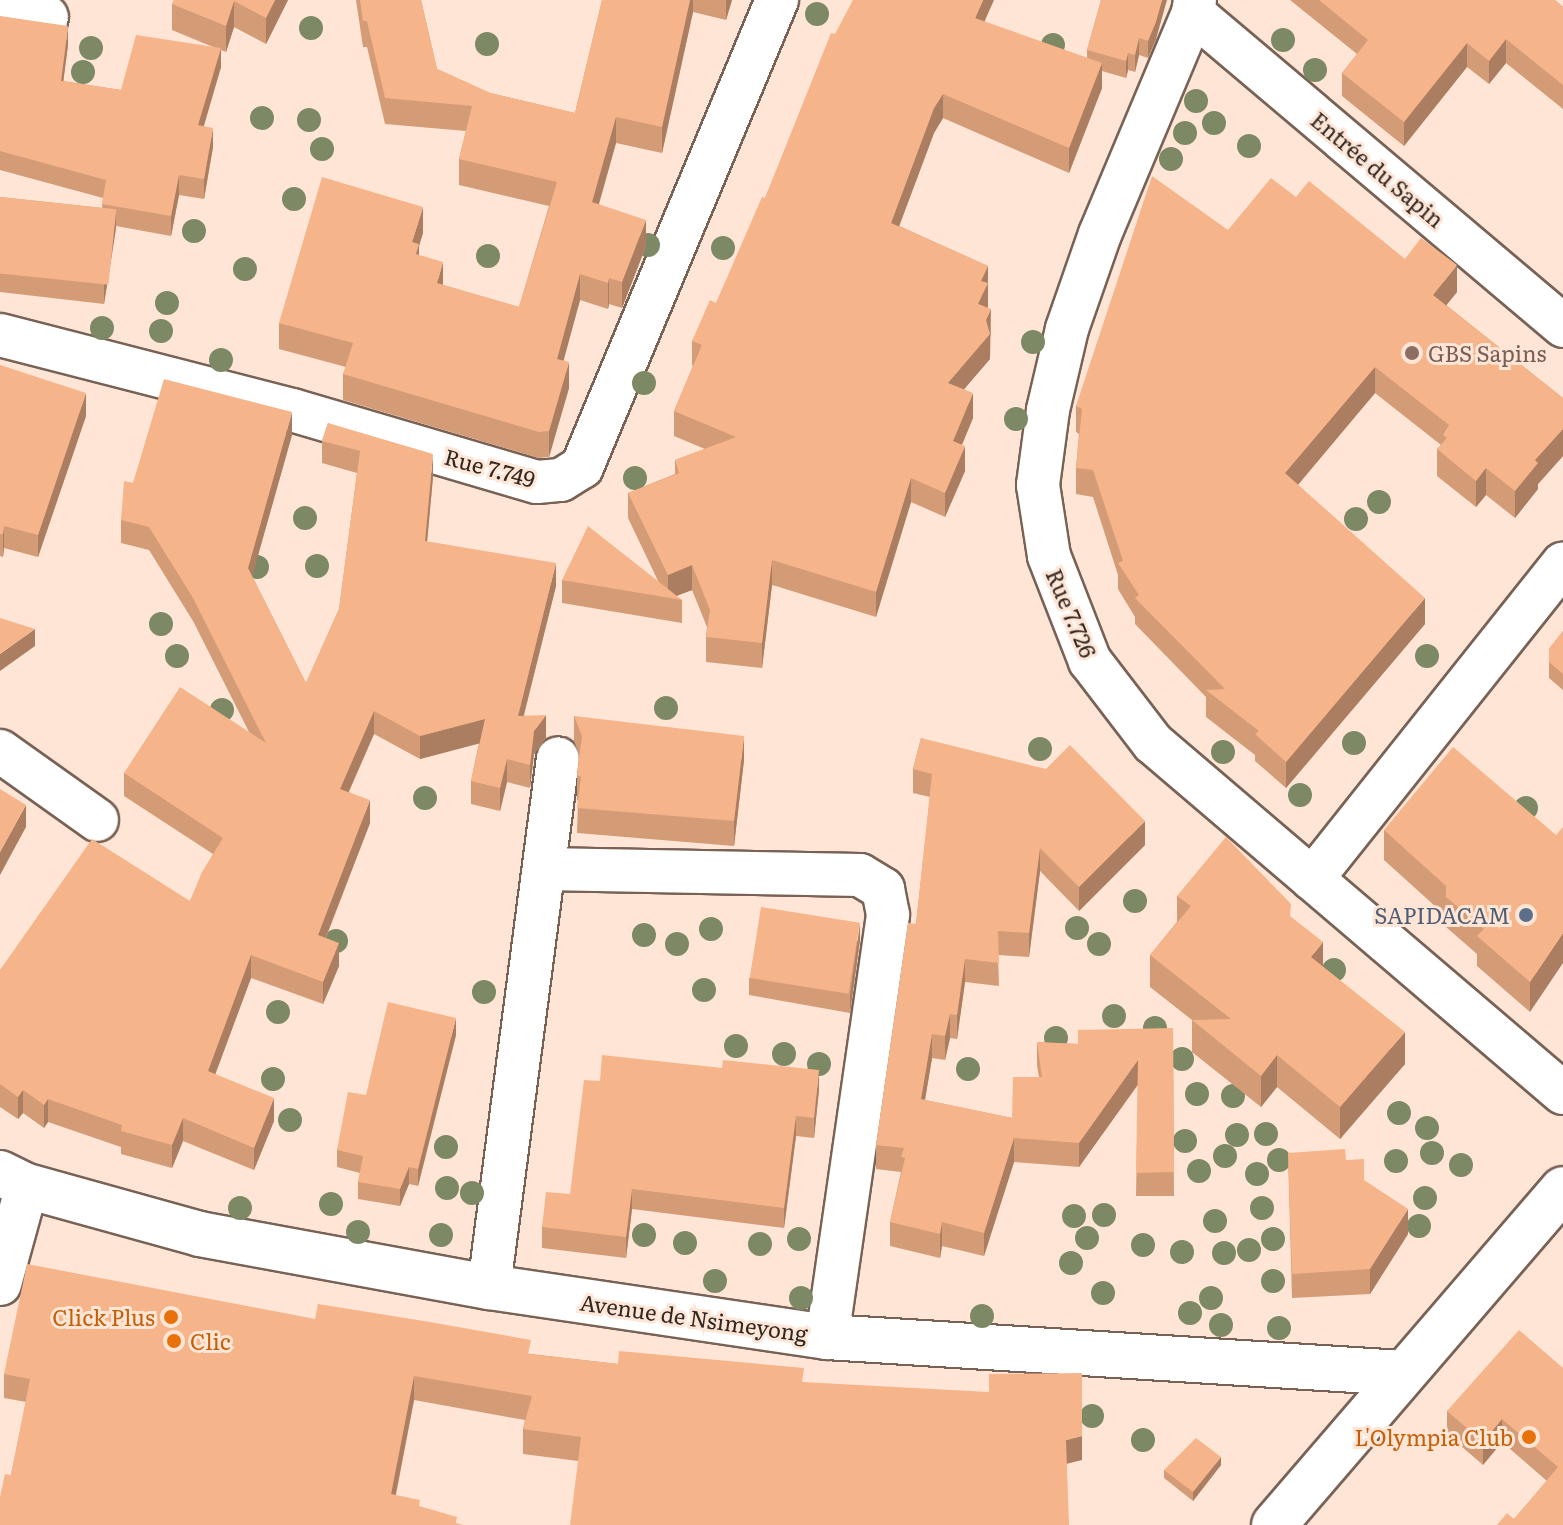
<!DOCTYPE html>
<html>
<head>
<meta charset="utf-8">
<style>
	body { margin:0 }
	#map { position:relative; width:1563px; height:1525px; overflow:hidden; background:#ffe5d6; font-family:Literata,serif }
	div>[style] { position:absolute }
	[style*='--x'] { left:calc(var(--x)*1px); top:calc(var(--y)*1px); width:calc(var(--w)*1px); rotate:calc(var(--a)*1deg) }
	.roads { filter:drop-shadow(2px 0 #786255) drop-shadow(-2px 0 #786255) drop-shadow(0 2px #786255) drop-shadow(0 -2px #786255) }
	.street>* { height:42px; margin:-21px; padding:0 21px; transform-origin:21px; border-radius:21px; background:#fff }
	.secondary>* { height:44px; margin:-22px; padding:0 22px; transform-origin:22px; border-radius:22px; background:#fff }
	.trees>* { width:24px; height:24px; margin:-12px; border-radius:50%; background:#7d8865 }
	.wall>* { inset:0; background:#d49b77 }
	.shaded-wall>* { inset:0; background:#ac7e61 }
	.building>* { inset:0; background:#f6b48a; transform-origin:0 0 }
	.dots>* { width:22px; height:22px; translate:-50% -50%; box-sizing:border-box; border:4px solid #ffe5d6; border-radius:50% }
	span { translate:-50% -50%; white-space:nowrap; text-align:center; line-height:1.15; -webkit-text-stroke:6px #ffe5d6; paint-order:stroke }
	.street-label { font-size:22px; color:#312822 }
	.education-label { font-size:22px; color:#785e54 }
	.left { translate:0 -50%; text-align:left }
	.service-label { font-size:22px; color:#4e5e75 }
	.right { translate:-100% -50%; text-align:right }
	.food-label { font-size:22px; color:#c56008 }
</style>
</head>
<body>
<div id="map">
	<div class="roads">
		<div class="street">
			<div style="--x:1195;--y:0;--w:13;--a:99"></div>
			<div style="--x:1193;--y:13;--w:240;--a:112.8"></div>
			<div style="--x:1100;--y:234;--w:101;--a:109.2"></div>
			<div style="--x:1067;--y:329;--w:83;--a:103.2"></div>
			<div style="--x:1048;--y:410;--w:76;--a:97.6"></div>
			<div style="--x:1038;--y:485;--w:72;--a:81.2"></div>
			<div style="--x:1049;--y:556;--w:113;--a:68.7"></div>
			<div style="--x:1090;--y:661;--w:103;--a:52.5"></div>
			<div style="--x:1153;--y:743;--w:539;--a:40.49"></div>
			<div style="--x:0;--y:7;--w:48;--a:12"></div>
			<div style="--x:1193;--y:13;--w:485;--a:40.2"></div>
			<div style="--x:0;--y:335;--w:301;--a:14.4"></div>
			<div style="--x:292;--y:410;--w:255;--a:16.4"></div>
			<div style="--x:537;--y:482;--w:24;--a:-5"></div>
			<div style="--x:561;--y:480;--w:25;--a:-32"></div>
			<div style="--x:582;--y:467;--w:506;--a:-67.34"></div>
			<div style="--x:0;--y:751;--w:119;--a:35.4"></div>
			<div style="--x:544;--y:869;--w:316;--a:1.1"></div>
			<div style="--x:860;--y:875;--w:27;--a:31"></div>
			<div style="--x:883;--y:889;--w:26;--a:79"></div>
			<div style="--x:888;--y:915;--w:426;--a:98.2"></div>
			<div style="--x:1312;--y:879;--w:403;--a:-51.5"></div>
			<div style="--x:0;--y:1284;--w:102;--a:-74.6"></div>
			<div style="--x:489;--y:1287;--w:533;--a:-82.57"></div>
		</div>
		<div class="secondary">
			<div style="--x:0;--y:1173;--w:30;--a:26"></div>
			<div style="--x:27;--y:1186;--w:180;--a:15.5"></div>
			<div style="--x:200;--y:1234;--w:294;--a:10.4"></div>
			<div style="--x:489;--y:1287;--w:342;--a:8.4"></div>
			<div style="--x:827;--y:1337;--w:576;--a:3.58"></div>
			<div style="--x:1274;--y:1525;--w:443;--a:-49.3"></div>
		</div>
	</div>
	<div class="trees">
		<div style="left:817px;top:14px"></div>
		<div style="left:311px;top:28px"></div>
		<div style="left:1283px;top:40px"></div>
		<div style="left:487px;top:44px"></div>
		<div style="left:1053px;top:45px"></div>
		<div style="left:91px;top:48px"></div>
		<div style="left:1315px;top:70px"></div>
		<div style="left:83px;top:72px"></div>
		<div style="left:1196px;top:101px"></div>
		<div style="left:262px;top:118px"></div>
		<div style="left:309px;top:120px"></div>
		<div style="left:1214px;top:123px"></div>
		<div style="left:1185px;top:133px"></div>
		<div style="left:1249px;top:146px"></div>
		<div style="left:322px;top:149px"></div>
		<div style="left:1171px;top:159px"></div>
		<div style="left:294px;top:199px"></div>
		<div style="left:194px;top:231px"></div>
		<div style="left:648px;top:245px"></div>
		<div style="left:723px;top:248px"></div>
		<div style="left:488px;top:256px"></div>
		<div style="left:245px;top:269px"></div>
		<div style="left:167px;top:303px"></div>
		<div style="left:102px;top:328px"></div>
		<div style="left:161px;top:331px"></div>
		<div style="left:1033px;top:342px"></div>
		<div style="left:221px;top:360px"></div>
		<div style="left:644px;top:383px"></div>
		<div style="left:1016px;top:419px"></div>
		<div style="left:635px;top:478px"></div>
		<div style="left:1379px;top:502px"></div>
		<div style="left:305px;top:518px"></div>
		<div style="left:1356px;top:519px"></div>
		<div style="left:317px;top:566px"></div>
		<div style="left:257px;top:567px"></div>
		<div style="left:161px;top:624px"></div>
		<div style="left:177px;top:656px"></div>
		<div style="left:1427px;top:656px"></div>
		<div style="left:666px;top:708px"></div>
		<div style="left:222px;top:710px"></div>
		<div style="left:1354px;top:743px"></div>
		<div style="left:1040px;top:749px"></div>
		<div style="left:1223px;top:752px"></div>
		<div style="left:1300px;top:795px"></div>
		<div style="left:425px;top:798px"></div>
		<div style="left:1526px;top:808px"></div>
		<div style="left:1135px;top:901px"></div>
		<div style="left:1077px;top:928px"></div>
		<div style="left:711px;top:929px"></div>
		<div style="left:644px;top:935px"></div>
		<div style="left:336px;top:941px"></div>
		<div style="left:677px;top:944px"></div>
		<div style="left:1099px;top:944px"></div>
		<div style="left:1334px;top:970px"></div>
		<div style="left:704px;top:990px"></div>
		<div style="left:484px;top:992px"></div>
		<div style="left:278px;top:1012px"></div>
		<div style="left:1114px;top:1016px"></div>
		<div style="left:1155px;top:1028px"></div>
		<div style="left:1056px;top:1038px"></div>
		<div style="left:736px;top:1046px"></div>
		<div style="left:784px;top:1054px"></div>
		<div style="left:1182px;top:1059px"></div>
		<div style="left:819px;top:1064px"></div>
		<div style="left:968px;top:1069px"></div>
		<div style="left:273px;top:1079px"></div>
		<div style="left:1197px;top:1094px"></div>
		<div style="left:1233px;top:1096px"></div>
		<div style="left:1399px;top:1113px"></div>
		<div style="left:290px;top:1120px"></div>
		<div style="left:1427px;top:1128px"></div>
		<div style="left:1266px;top:1134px"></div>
		<div style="left:1237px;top:1135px"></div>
		<div style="left:1185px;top:1141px"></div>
		<div style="left:446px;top:1147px"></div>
		<div style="left:1432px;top:1153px"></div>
		<div style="left:1225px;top:1156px"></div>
		<div style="left:1279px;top:1160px"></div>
		<div style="left:1396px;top:1161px"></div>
		<div style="left:1461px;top:1165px"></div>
		<div style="left:1199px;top:1171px"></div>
		<div style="left:1257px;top:1174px"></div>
		<div style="left:447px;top:1188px"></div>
		<div style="left:472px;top:1193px"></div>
		<div style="left:1425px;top:1198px"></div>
		<div style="left:331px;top:1204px"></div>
		<div style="left:240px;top:1208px"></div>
		<div style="left:1262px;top:1208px"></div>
		<div style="left:1104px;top:1215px"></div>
		<div style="left:1074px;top:1216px"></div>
		<div style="left:1215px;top:1221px"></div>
		<div style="left:1419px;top:1226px"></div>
		<div style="left:358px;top:1232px"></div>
		<div style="left:441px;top:1235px"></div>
		<div style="left:644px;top:1235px"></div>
		<div style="left:1087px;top:1238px"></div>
		<div style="left:799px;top:1239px"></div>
		<div style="left:1273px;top:1239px"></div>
		<div style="left:685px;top:1243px"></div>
		<div style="left:760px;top:1244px"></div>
		<div style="left:1143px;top:1245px"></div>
		<div style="left:1249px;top:1250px"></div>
		<div style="left:1182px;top:1252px"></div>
		<div style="left:1224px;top:1253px"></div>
		<div style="left:1071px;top:1263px"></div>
		<div style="left:715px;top:1281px"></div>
		<div style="left:1273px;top:1281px"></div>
		<div style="left:1103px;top:1293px"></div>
		<div style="left:801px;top:1298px"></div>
		<div style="left:1211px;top:1298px"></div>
		<div style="left:1190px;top:1313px"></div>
		<div style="left:982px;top:1316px"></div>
		<div style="left:1221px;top:1325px"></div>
		<div style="left:1279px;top:1328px"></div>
		<div style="left:1092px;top:1416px"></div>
		<div style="left:1143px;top:1440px"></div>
	</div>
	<div class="wall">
		<div style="clip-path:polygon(174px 0,288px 0,266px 44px,234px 27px,226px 52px,221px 50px,221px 67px,204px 126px,213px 147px,204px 199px,179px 195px,171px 236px,116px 226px,104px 304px,0 292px,0 197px,102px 208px,103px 198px,0 170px,0 16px,68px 45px,63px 81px,121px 90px,213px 47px,172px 30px,172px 4px)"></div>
		<div style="clip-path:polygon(356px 0,421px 0,437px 69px,490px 93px,575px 113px,602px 0,732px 0,726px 20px,693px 12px,662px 153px,616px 143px,599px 204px,646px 246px,622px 308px,609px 304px,608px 309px,580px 300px,563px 361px,569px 388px,549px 457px,539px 458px,343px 400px,343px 374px,346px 367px,279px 349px,279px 323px,423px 233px,419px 246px,419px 255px,443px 285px,519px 307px,549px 206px,459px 185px,459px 159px,466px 131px,385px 124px,367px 47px,363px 47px)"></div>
		<div style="clip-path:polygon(1101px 0,1156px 39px,1148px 58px,1139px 55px,1135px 72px,1128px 70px,1126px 78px,1102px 71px,1102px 88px,1069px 173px,943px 118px,934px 133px,899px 226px,988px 266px,988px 308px,991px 334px,990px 337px,990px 359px,964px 389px,973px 418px,962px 445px,965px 471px,945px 517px,911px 502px,876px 617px,772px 585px,762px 668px,706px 662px,706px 637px,707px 627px,692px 590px,676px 596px,682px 600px,682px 623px,562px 603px,562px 580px,659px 583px,628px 518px,628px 493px,675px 474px,675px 460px,705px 449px,674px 436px,674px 411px,693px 366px,692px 365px,692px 341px,716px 303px,765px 198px,835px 34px,984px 22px,1087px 58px,1087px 50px)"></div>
		<div style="clip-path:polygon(1290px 0,1555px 0,1563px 7px,1563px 109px,1506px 63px,1489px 84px,1467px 67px,1404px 146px,1342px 96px,1342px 73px,1357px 54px)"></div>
		<div style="clip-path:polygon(1296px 197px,1405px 259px,1457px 292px,1446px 305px,1563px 398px,1563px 456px,1538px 484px,1538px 489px,1515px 518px,1486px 495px,1476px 507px,1437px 476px,1437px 449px,1441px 445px,1375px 393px,1298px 485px,1425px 624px,1286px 788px,1255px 761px,1255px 755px,1206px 717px,1206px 697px,1135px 624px,1135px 617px,1118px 589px,1118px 575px,1093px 497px,1076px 494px,1076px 468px,1079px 434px,1076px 432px,1076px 406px,1228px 230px)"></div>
		<div style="clip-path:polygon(0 365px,86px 416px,38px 557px,4px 548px,3px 557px,0 556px)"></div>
		<div style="clip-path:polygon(328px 423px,433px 477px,427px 542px,556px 586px,524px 715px,546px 738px,534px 754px,530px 788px,507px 782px,500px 811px,471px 804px,471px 781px,479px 743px,420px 759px,374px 734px,349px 792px,370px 823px,326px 938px,339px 966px,323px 1004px,251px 978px,215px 1074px,274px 1121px,254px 1170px,183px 1141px,172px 1168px,121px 1154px,121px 1147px,48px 1122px,44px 1128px,23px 1113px,18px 1119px,0 1107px,0 970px,190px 901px,213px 854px,124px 796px,124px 773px,249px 732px,193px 621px,149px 550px,121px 543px,121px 520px,133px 483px,292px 435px,252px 576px,306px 683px,339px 609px,357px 473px,322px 463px,322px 441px)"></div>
		<div style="clip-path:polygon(1563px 631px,1563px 690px,1549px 678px,1549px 649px)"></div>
		<div style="clip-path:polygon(574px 716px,744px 760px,734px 846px,577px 833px,578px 801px,577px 800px,577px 775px,579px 754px,574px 741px)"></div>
		<div style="clip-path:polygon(921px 738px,1145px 845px,1079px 911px,1040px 871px,1029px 957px,998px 955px,999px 986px,965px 982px,957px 1039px,950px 1038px,945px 1060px,932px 1058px,925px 1100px,1012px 1118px,1039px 1077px,1037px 1066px,1037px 1042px,1078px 1044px,1173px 1028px,1174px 1196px,1136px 1196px,1138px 1085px,1079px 1167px,1014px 1162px,984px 1256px,942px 1246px,940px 1258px,890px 1246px,890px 1222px,901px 1172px,876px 1169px,876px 1145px,916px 924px,930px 797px,913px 793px,913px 769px)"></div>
		<div style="clip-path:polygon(1384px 830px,1556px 835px,1530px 1012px,1477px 966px,1477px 954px,1446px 927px,1446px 916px,1384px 860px)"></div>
		<div style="clip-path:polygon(1177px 896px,1291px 917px,1323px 967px,1405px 1064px,1340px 1139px,1277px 1087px,1261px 1107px,1192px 1052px,1192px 1020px,1150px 987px,1150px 955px,1177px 922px)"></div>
		<div style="clip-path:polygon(860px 940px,850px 1013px,749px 995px,749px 978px)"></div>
		<div style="clip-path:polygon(456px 1035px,418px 1186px,409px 1184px,400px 1206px,358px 1199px,358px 1182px,360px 1173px,337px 1167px,337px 1150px,366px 1095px)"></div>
		<div style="clip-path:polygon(819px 1090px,814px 1138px,796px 1136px,784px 1228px,632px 1209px,626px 1258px,542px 1248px,542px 1227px,570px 1194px)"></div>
		<div style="clip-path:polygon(1288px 1153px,1346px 1160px,1408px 1234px,1370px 1294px,1292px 1298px)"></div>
		<div style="clip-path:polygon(315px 1319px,531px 1354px,618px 1364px,804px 1382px,1082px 1460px,578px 1461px,523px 1454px,523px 1429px,525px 1420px,414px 1400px,396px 1495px,11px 1475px,26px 1402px,4px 1398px,4px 1374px)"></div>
		<div style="clip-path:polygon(1563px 1368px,1563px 1525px,1514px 1519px,1547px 1481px,1502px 1442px,1483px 1465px,1447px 1434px,1447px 1411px)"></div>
		<div style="clip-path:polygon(1221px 1465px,1193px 1501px,1164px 1478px,1164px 1470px)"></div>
	</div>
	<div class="shaded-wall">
		<div style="clip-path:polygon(275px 0,288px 0,266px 44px,266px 18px)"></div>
		<div style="clip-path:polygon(690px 0,693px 0,693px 12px,662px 153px,662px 127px)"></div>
		<div style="clip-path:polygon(726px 0,732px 0,726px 20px)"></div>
		<div style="clip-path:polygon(983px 0,994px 0,975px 43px,975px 18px)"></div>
		<div style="clip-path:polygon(1162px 0,1167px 0,1156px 39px,1148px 58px,1148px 41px)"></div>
		<div style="clip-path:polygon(234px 1px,234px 27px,226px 52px,226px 26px)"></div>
		<div style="clip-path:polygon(68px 26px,68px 45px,61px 100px,61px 81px)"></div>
		<div style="clip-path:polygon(1139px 38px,1139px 55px,1135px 72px,1135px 55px)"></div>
		<div style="clip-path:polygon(1506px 39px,1506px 63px,1489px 84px,1489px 61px)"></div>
		<div style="clip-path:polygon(1467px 43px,1467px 67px,1404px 146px,1404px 122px)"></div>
		<div style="clip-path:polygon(221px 48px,221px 67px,198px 145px,198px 125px)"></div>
		<div style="clip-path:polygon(1128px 53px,1128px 70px,1126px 78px,1126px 61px)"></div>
		<div style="clip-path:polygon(1102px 63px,1102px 88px,1069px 173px,1069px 148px)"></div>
		<div style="clip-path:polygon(943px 94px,943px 118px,934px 133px,891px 248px,891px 223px,934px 108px)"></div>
		<div style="clip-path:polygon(616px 117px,616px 143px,592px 228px,592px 202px)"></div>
		<div style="clip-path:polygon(213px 128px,213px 147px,204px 199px,204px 179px)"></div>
		<div style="clip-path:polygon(179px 175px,179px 195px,171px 236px,171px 216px)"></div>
		<div style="clip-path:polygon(423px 207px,423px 233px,419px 246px,419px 270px,412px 242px)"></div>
		<div style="clip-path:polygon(116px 209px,116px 229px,104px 304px,104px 285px)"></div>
		<div style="clip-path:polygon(646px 220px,646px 246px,622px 308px,622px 282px)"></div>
		<div style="clip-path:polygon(443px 262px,443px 287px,437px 283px)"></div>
		<div style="clip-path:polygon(1457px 265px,1457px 292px,1433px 322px,1433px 295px)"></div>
		<div style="clip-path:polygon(988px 266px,988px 308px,978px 304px,981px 281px)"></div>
		<div style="clip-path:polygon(580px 274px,580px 300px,557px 385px,557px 359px)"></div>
		<div style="clip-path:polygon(609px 278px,609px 304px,608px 309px,608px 283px)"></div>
		<div style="clip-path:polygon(991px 309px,990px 359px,948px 408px,948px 383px,986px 320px)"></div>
		<div style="clip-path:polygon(569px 362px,569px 388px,549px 457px,549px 431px)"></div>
		<div style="clip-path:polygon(1375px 367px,1375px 393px,1285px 500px,1285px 473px)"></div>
		<div style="clip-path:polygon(86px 393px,86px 416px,38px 557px,38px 535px)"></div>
		<div style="clip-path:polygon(973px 393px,973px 418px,953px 466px,953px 441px)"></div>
		<div style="clip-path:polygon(292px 412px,292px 435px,248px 591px,248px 568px)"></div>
		<div style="clip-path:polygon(1563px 429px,1563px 456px,1538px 484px,1538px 489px,1515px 518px,1515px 491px,1535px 460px)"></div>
		<div style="clip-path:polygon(965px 446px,965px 471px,945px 517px,945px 493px)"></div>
		<div style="clip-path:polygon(433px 454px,433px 477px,425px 564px,425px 541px)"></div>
		<div style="clip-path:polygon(1486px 468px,1486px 495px,1476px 507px,1476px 481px)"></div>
		<div style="clip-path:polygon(911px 478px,911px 502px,876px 617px,876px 592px)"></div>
		<div style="clip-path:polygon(4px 526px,4px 548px,3px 557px,3px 534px)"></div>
		<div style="clip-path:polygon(772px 560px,772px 585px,762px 668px,762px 643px)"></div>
		<div style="clip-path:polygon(556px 563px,556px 586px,518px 738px,518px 716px)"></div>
		<div style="clip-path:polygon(692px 565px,692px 590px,671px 598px,668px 598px,668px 575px)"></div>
		<div style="clip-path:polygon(1425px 598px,1425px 624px,1286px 788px,1286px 762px)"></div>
		<div style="clip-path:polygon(35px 629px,35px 646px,0 671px,0 654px)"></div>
		<div style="clip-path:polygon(374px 711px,374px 734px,340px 811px,340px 789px)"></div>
		<div style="clip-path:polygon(546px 715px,546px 738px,534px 754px,530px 788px,530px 765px,534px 731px)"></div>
		<div style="clip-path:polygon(485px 719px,485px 742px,420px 759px,420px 736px)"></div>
		<div style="clip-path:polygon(744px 736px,744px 760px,734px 846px,734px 821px)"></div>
		<div style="clip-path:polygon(507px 759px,507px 782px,500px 811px,500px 788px)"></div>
		<div style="clip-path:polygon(370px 800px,370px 823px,318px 957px,318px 935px)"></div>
		<div style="clip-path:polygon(26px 805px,26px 827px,0 875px,0 852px)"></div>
		<div style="clip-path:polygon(1145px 821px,1145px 845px,1079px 911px,1079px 887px)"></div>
		<div style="clip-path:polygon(1040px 848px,1040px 871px,1029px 957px,1029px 933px)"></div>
		<div style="clip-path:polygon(860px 923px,860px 940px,850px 1013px,850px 996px)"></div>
		<div style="clip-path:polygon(1563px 933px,1563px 963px,1530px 1012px,1530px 982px)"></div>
		<div style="clip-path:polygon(1323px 942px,1323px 974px,1311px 957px)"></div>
		<div style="clip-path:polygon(339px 943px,339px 966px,323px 1004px,323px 982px)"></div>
		<div style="clip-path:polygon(251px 955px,251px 978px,208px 1094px,208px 1071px)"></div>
		<div style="clip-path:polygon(965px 959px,965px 982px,957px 1039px,957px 1015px)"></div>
		<div style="clip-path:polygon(950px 1014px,950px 1038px,945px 1060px,945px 1036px)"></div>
		<div style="clip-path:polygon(456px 1018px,456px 1035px,418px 1186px,418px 1169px)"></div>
		<div style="clip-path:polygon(1405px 1032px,1405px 1064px,1340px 1139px,1340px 1107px)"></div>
		<div style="clip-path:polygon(932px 1034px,932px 1058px,921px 1123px,921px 1099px)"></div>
		<div style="clip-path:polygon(1277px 1055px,1277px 1087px,1261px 1107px,1261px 1076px)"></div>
		<div style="clip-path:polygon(1138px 1060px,1138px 1084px,1079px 1167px,1079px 1143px)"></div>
		<div style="clip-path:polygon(819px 1070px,819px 1090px,814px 1138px,814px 1118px)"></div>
		<div style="clip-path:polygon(23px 1090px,23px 1113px,18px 1119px,18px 1097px)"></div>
		<div style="clip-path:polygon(274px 1098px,274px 1121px,254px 1170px,254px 1148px)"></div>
		<div style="clip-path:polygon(48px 1099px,48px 1122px,44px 1128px,44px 1105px)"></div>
		<div style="clip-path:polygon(796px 1116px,796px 1136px,784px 1228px,784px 1208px)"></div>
		<div style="clip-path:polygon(183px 1118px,183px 1141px,172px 1168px,172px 1145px)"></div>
		<div style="clip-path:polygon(1014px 1138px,1014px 1162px,984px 1256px,984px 1233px)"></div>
		<div style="clip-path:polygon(409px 1167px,409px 1184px,400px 1206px,400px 1189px)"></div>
		<div style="clip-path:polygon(632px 1189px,632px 1209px,626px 1258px,626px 1237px)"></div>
		<div style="clip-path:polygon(1408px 1209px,1408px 1234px,1370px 1294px,1370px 1269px)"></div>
		<div style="clip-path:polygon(942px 1222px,942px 1246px,940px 1258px,940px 1234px)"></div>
		<div style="clip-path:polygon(414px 1376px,414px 1400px,391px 1518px,391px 1494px)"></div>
		<div style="clip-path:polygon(1502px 1419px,1502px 1442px,1483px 1465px,1483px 1442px)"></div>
		<div style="clip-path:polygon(1082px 1436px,1082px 1460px,1066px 1464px,1066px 1440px)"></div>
		<div style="clip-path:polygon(1221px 1457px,1221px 1465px,1193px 1501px,1193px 1492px)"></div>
	</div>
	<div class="building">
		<div style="clip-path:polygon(174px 0,275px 0,266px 18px,234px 1px,226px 26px,172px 4px)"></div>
		<div style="clip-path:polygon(360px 0,421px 0,437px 69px,490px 93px,575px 113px,602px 0,690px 0,662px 127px,616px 117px,592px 202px,646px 220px,622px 282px,609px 278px,608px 283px,580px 274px,557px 359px,569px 362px,549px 431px,539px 432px,343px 374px,353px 343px,279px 323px,322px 177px,423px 207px,412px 242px,419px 244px,416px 254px,443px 262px,437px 283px,519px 307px,557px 182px,459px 159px,472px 106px,385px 98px,367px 21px,363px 21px)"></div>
		<div style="clip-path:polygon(853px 0,983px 0,975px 18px,1102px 63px,1069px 148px,943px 94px,934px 108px,891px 223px,988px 266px,981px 281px,988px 283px,978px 304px,991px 309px,986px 320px,990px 334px,948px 383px,973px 393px,953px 441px,965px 446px,945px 493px,911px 478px,876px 592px,772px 560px,762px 643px,706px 637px,710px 610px,692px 565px,668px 575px,628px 493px,679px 473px,675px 460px,736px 437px,674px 411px,702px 345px,692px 341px,710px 300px,716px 303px,762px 197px,765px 198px,831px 33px,835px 34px)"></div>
		<div style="clip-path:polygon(1101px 0,1162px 0,1156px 22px,1148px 41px,1139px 38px,1135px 55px,1128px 53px,1126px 61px,1087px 50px)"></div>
		<div style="clip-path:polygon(1319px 0,1555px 0,1563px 7px,1563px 85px,1506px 39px,1489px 61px,1467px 43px,1404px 122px,1342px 73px,1368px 40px)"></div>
		<div style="clip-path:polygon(0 16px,68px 26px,61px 81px,121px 90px,136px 35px,221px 48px,198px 125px,213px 128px,204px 179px,179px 175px,171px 216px,102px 204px,106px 180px,0 151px)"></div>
		<div style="clip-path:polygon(1152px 176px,1228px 230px,1271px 178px,1296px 197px,1309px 181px,1405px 259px,1421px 238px,1457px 265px,1433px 295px,1563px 398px,1563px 429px,1535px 460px,1538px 463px,1515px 491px,1486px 468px,1476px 481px,1437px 449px,1447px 438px,1443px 435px,1449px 425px,1375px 367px,1285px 473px,1425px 598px,1286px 762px,1255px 734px,1259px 731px,1206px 690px,1225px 689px,1135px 598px,1139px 595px,1118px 563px,1123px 561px,1093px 470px,1076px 468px,1082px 409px,1076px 406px)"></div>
		<div style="left:0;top:197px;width:117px;height:76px;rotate:6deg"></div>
		<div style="clip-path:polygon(0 365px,86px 393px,38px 535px,4px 526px,3px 534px,0 534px)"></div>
		<div style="clip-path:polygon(164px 379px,292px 412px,248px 568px,306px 683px,339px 609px,360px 451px,322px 441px,328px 423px,433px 454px,425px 541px,556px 563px,518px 716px,546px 715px,534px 731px,530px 765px,507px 759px,500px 788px,471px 781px,485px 719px,420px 736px,374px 711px,340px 789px,370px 800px,318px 935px,339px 943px,323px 982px,251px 955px,208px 1071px,274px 1098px,254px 1148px,183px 1118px,172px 1145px,121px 1131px,122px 1125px,48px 1099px,44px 1105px,23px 1090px,18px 1097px,0 1084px,0 970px,92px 839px,190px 901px,202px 872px,223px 838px,124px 773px,180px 687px,266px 743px,193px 598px,149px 527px,121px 520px,124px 481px,133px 483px)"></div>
		<div style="clip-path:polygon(588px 526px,682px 600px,562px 580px)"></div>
		<div style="clip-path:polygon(0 618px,35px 629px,0 654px)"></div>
		<div style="clip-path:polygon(1563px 631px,1563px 674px,1549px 662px,1549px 649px)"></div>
		<div style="clip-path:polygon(574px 716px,744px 736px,734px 821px,577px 808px,581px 777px,577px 775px,582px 736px)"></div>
		<div style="clip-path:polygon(921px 738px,1046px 769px,1070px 745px,1145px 821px,1079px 887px,1040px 848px,1029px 933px,998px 931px,999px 963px,965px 959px,957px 1015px,950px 1014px,945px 1036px,932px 1034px,921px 1099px,1012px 1118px,1013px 1077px,1042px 1077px,1037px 1042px,1078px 1044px,1078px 1030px,1173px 1028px,1174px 1172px,1136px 1173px,1138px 1060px,1079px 1143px,1014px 1138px,984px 1233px,942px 1222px,940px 1234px,890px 1222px,905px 1158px,901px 1157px,904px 1148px,876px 1145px,908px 923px,916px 924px,932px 774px,913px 769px)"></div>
		<div style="clip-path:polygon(1453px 747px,1556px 835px,1563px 827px,1563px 933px,1530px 982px,1477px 936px,1484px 929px,1446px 897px,1446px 886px,1384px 830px)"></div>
		<div style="clip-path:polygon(0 789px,26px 805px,0 852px)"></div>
		<div style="clip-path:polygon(1226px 837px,1291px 904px,1290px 916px,1323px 942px,1311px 957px,1405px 1032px,1340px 1107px,1277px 1055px,1261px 1076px,1192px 1020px,1231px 1019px,1150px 955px,1191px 906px,1177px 896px)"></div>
		<div style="left:761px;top:907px;width:100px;height:72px;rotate:9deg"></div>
		<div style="clip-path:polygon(388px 1002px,456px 1018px,418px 1169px,409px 1167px,400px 1189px,358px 1182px,363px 1156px,337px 1150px,348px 1092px,366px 1095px)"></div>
		<div style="clip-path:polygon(602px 1055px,722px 1068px,723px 1060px,819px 1070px,814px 1118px,796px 1116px,784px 1208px,632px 1189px,626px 1237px,542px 1227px,546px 1192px,570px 1194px,584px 1080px,600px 1081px)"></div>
		<div style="clip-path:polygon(1345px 1149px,1346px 1160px,1364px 1159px,1364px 1180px,1408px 1209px,1370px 1269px,1292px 1274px,1288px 1153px)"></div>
		<div style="clip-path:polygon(27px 1264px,315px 1319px,318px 1304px,430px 1322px,531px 1340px,528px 1354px,618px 1364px,619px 1351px,804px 1368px,802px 1382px,989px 1392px,989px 1374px,1082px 1373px,1082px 1436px,1066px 1440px,1069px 1525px,570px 1525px,581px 1437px,523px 1429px,532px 1396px,414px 1376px,391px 1494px,420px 1500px,419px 1506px,457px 1517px,456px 1523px,464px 1525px,0 1525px,0 1497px,5px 1474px,11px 1475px,30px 1379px,4px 1374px)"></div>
		<div style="clip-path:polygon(1519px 1330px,1563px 1368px,1563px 1525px,1497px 1525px,1507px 1513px,1514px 1519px,1558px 1467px,1502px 1419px,1483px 1442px,1447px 1411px)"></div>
		<div style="clip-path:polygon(1196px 1438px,1221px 1457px,1193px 1492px,1164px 1470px)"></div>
	</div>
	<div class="dots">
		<div style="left:1412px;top:353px;background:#8d6e63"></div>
		<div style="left:1526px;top:915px;background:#5c6f8a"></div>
		<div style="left:171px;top:1317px;background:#e8710a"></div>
		<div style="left:174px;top:1341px;background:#e8710a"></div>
		<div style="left:1529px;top:1437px;background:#e8710a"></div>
	</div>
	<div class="street-label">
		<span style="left:1378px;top:169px;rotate:40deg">Entrée du Sapin</span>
		<span style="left:490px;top:467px;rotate:15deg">Rue 7.749</span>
		<span style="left:1072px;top:613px;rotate:67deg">Rue 7.726</span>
		<span style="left:694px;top:1317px;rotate:8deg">Avenue de Nsimeyong</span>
	</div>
	<div class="education-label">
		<span class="left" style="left:1428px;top:353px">GBS Sapins</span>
	</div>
	<div class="service-label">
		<span class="right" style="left:1510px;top:915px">SAPIDACAM</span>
	</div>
	<div class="food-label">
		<span class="right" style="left:155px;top:1317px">Click Plus</span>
		<span class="left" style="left:190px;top:1341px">Clic</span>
		<span class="right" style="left:1513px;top:1437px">L'Olympia Club</span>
	</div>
</div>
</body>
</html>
